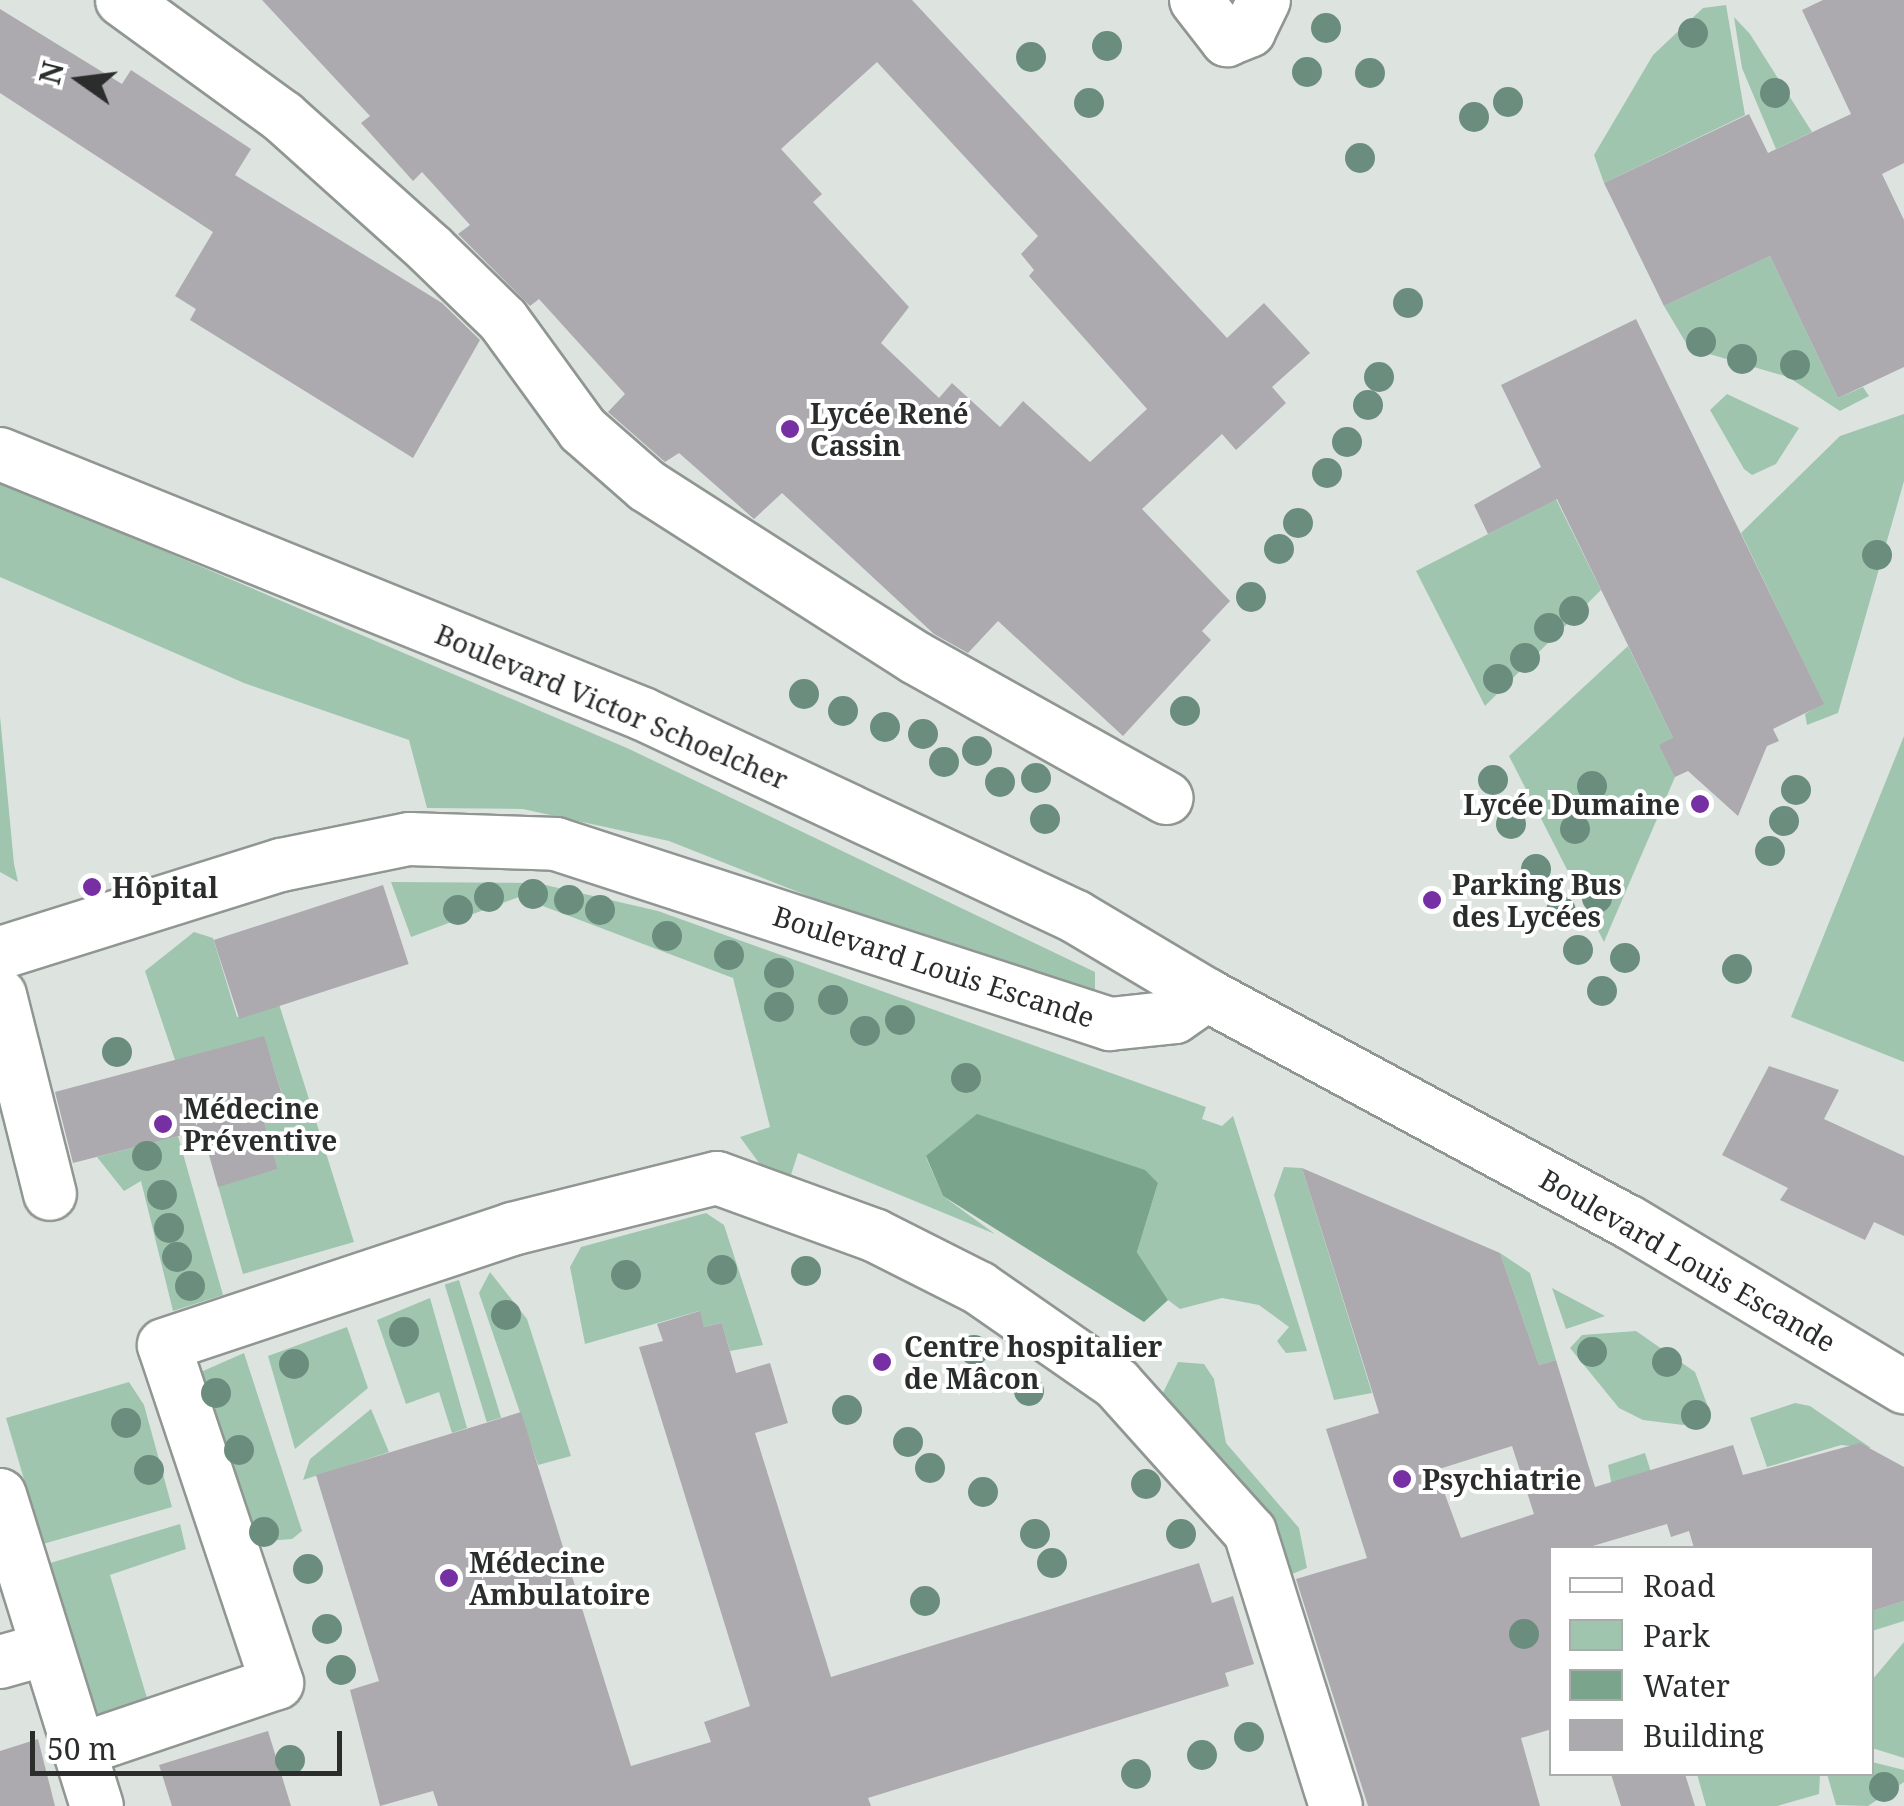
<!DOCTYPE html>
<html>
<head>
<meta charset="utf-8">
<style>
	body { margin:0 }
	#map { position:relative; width:1904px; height:1806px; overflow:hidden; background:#dde4e0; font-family:"Noto Serif",serif }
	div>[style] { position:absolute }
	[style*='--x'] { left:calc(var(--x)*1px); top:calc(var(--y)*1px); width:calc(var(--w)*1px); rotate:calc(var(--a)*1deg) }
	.green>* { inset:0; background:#9fc5af; transform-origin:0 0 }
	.water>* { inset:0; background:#7aa58c }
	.building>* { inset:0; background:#aca9af; transform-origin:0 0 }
	.roads { filter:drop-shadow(2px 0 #909692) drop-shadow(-2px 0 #909692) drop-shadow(0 2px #909692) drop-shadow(0 -2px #909692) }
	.minor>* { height:52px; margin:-26px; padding:0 26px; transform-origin:26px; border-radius:26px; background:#fff }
	.trees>* { width:30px; height:30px; margin:-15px; border-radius:50%; background:#6b8d7d }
	.dots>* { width:28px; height:28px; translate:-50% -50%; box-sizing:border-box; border:5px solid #fff; border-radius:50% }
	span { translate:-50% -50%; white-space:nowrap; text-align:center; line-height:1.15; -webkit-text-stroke:8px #fff; paint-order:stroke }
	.poi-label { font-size:28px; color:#2b2d2c; font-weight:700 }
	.left { translate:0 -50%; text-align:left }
	.right { translate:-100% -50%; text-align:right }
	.street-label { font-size:28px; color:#2b2d2c }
	.legend { position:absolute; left:1549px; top:1546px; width:325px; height:230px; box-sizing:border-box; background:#fff; border:2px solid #aaabab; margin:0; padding:12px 18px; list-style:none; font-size:30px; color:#2b2d2c }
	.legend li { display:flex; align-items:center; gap:20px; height:50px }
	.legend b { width:50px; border:2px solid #aaabab }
	.north { position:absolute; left:30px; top:30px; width:100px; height:100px; -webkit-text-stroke:8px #fff; paint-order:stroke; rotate:284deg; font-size:28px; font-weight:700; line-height:40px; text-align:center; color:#2b2d2c }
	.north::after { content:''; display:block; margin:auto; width:35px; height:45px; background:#2b2d2c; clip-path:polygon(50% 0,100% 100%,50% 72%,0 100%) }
	.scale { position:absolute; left:30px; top:1731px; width:312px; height:45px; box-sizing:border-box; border:5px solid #2b2d2c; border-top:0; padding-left:12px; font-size:30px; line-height:35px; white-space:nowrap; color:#2b2d2c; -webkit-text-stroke:8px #fff; paint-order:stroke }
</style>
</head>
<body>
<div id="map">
	<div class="green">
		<div style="clip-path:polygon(1726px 5px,1745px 115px,1604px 183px,1594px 155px,1653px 55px,1703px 8px)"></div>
		<div style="clip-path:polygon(1734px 17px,1750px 34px,1812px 132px,1776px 149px,1742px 68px)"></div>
		<div style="clip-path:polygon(1770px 256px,1838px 398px,1863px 387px,1869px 396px,1840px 411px,1788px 377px,1689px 348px,1664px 306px)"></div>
		<div style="clip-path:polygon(1727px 394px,1799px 428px,1776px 464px,1752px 475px,1744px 469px,1710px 410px)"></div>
		<div style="clip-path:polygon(1904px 414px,1904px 481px,1838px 713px,1807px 725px,1805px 714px,1823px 703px,1741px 533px,1840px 436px)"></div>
		<div style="clip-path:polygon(0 481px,627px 748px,1095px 972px,1095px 994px,945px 950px,669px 841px,523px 809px,427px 808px,409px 740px,244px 683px,0 577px)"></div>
		<div style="clip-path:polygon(1556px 499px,1601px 590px,1485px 706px,1416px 571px)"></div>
		<div style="clip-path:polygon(1628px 646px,1673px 738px,1675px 777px,1604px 942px,1509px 756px)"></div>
		<div style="clip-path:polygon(0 716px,14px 864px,18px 882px,0 872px)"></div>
		<div style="clip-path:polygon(1904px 736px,1904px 1062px,1791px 1017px)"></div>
		<div style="clip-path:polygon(391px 882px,537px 883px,658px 911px,1206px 1107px,1202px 1119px,1222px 1126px,1233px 1116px,1307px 1351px,1286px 1353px,1277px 1341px,1289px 1327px,1259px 1305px,1222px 1298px,1180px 1309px,1168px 1300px,1137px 1252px,1158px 1183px,926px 1157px,943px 1196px,995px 1234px,798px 1153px,788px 1184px,765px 1171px,740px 1137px,770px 1127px,733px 978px,519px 897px,411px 937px)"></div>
		<div style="clip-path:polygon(194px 932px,213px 938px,237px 1017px,279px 1004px,354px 1242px,243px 1274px,218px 1186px,278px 1169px,263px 1118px,287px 1110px,271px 1059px,175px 1060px,145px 971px)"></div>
		<div style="clip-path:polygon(178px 1136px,223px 1295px,173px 1311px,141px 1181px,124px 1191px,97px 1157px)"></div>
		<div style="clip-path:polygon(1284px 1167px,1302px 1168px,1372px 1393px,1334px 1400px,1274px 1195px)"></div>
		<div style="clip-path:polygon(706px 1213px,724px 1225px,763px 1345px,730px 1351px,722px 1323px,704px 1327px,699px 1311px,585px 1344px,570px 1267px,581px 1247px)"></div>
		<div style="clip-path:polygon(1500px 1253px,1530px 1273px,1556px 1360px,1539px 1365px)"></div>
		<div style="clip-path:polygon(490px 1272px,527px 1319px,571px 1456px,538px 1465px,479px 1293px)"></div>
		<div style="left:459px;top:1280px;width:144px;height:15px;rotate:73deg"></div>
		<div style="clip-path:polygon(1552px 1288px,1605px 1316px,1566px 1329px)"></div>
		<div style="clip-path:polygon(430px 1298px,467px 1428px,452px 1433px,439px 1392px,406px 1404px,377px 1320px)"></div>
		<div style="clip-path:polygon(347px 1327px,368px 1388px,295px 1449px,268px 1356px)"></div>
		<div style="clip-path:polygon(1636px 1331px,1695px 1372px,1711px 1415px,1683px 1425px,1643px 1420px,1619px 1408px,1570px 1348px,1582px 1335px)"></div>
		<div style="clip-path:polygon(244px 1353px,302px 1531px,292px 1539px,243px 1543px,194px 1375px)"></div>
		<div style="clip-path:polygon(1178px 1362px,1204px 1364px,1214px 1379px,1226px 1443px,1299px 1528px,1307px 1568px,1292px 1574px,1279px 1534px,1160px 1399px)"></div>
		<div style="clip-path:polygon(129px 1382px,144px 1405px,172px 1507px,43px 1544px,6px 1418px)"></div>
		<div style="clip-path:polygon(1795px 1403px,1810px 1406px,1871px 1448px,1841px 1445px,1767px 1467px,1750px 1418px)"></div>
		<div style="clip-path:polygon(371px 1409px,389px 1452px,303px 1480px,310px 1459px)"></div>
		<div style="clip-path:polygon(1645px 1453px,1660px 1501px,1613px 1492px,1608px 1465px)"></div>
		<div style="clip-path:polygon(180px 1524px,186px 1549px,110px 1575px,147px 1698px,98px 1715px,47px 1564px)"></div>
		<div style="clip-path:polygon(1904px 1601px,1904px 1621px,1872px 1631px,1872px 1611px)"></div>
		<div style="clip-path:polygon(1904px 1642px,1904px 1758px,1872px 1748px,1872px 1680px)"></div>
		<div style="clip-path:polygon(1872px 1762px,1904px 1770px,1904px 1782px,1868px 1806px,1836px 1805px,1827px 1774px,1872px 1774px)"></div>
		<div style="clip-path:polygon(1697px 1774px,1820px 1774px,1819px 1794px,1777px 1806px,1706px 1806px)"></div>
	</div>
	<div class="water">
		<div style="clip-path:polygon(977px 1114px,1145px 1170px,1158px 1183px,1137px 1252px,1168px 1300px,1144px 1322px,943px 1196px,926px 1156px)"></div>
	</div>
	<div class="building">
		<div style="clip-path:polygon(evenodd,262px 0,912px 0,1227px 338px,1264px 303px,1310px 353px,1272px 387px,1286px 403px,1236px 450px,1222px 434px,1142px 509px,1230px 601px,1202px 631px,1211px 640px,1123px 736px,998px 621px,968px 653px,934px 634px,782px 493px,754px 519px,679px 453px,665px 462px,608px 412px,625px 394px,539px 299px,530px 306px,458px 234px,470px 225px,422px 172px,413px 181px,361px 123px,370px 116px,262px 0,877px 62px,1038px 236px,1021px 254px,1034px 270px,1029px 276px,1147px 409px,1090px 462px,1023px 401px,1000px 427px,952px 383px,939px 398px,881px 343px,909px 307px,813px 202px,822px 194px,781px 149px,877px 62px)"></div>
		<div style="clip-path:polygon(1823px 0,1904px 0,1904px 163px,1882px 174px,1904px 220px,1904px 367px,1838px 398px,1770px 256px,1664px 306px,1604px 183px,1749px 114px,1768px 153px,1851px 114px,1802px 10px)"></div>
		<div style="clip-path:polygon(0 9px,122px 84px,131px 70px,251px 149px,235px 175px,442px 303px,480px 340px,413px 458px,190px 320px,196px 309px,175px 296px,213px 232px,0 93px)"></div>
		<div style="clip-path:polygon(1636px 319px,1824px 704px,1773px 729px,1779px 741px,1767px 746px,1738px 816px,1688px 771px,1675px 777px,1659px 745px,1673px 738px,1557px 499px,1488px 534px,1474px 505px,1541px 467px,1501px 385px)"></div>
		<div style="left:383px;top:885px;width:83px;height:178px;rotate:72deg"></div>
		<div style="clip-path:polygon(264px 1036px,287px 1111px,263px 1118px,278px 1169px,218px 1187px,202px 1130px,73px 1163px,55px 1092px)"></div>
		<div style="clip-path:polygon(1769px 1066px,1839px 1090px,1824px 1119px,1904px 1156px,1904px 1236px,1874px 1222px,1865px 1240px,1780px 1200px,1788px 1188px,1722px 1155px)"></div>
		<div style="clip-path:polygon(evenodd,1302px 1168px,1500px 1253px,1539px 1365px,1556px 1360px,1595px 1487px,1733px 1445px,1743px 1475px,1860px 1443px,1904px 1467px,1904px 1601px,1872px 1611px,1872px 1548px,1694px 1548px,1689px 1531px,1671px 1537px,1667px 1524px,1586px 1548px,1552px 1548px,1552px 1729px,1521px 1738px,1540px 1806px,1368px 1806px,1296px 1579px,1367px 1558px,1326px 1429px,1379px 1413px,1302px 1168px,1512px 1446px,1534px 1514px,1461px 1538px,1436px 1470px,1512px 1446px)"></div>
		<div style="clip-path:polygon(700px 1311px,704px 1327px,722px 1323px,736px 1373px,770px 1363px,788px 1423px,755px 1433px,831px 1677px,1199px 1563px,1212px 1603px,1233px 1596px,1254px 1664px,1225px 1673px,1229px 1686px,868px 1798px,871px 1806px,438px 1806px,433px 1791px,380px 1806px,350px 1690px,379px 1681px,316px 1475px,521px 1412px,631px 1766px,711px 1742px,704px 1722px,750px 1706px,639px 1347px,663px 1341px,657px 1324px)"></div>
		<div style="clip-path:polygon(268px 1731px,291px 1806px,172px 1806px,159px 1765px)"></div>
		<div style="clip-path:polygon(38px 1739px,55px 1806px,0 1806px,0 1751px)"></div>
		<div style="clip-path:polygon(1611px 1774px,1685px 1774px,1695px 1806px,1621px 1806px)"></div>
	</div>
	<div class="roads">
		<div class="minor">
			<div style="--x:122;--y:0;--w:199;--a:36"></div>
			<div style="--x:283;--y:117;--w:198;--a:41.9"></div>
			<div style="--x:430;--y:249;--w:102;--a:44.2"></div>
			<div style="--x:503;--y:320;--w:136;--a:54"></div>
			<div style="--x:583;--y:430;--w:85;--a:41.2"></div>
			<div style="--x:647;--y:486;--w:319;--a:32.6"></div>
			<div style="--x:916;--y:658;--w:287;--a:29.2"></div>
			<div style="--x:1196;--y:0;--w:51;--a:52.2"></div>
			<div style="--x:1227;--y:40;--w:24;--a:-22"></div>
			<div style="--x:1249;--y:31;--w:34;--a:-64"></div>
			<div style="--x:0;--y:454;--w:694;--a:22.02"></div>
			<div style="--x:643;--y:714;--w:478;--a:25.1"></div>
			<div style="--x:1076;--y:917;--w:152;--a:30.8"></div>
			<div style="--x:0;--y:953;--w:294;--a:-17.4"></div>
			<div style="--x:281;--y:865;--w:131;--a:-11.5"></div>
			<div style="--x:409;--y:839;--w:147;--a:1.9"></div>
			<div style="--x:556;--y:844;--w:583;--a:18"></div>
			<div style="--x:1110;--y:1024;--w:65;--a:-6.1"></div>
			<div style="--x:1175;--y:1017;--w:39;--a:-35"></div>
			<div style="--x:1207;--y:995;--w:479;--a:28.3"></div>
			<div style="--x:1629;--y:1222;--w:321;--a:31"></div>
			<div style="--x:0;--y:995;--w:205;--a:75.9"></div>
			<div style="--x:0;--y:1495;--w:326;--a:72.7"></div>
			<div style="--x:0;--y:1662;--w:48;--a:-15.8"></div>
			<div style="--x:79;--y:1750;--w:209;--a:-18.7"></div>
			<div style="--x:277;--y:1683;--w:356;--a:-108.5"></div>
			<div style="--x:164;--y:1345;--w:367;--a:-18.4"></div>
			<div style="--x:512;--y:1229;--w:211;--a:-14"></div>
			<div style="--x:717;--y:1178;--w:169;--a:20"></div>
			<div style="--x:876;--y:1236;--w:115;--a:26.8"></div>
			<div style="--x:979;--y:1288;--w:168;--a:34.8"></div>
			<div style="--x:1117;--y:1384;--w:199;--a:48.1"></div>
			<div style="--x:1250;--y:1532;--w:287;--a:72.6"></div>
		</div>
	</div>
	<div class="trees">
		<div style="left:1326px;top:28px"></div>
		<div style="left:1693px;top:33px"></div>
		<div style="left:1107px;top:46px"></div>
		<div style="left:1031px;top:57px"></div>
		<div style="left:1307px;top:72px"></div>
		<div style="left:1370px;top:73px"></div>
		<div style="left:1775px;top:93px"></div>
		<div style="left:1508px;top:102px"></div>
		<div style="left:1089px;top:103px"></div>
		<div style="left:1474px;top:117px"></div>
		<div style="left:1360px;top:158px"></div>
		<div style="left:1408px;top:303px"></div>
		<div style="left:1701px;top:342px"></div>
		<div style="left:1742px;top:359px"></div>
		<div style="left:1795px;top:365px"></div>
		<div style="left:1379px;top:377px"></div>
		<div style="left:1368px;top:405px"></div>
		<div style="left:1347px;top:442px"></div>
		<div style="left:1327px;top:473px"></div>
		<div style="left:1298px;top:523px"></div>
		<div style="left:1279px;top:549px"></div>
		<div style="left:1877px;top:555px"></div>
		<div style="left:1251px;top:597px"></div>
		<div style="left:1574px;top:611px"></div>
		<div style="left:1549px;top:628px"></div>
		<div style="left:1525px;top:658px"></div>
		<div style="left:1498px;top:679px"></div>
		<div style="left:804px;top:694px"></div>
		<div style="left:843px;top:711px"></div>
		<div style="left:1185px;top:711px"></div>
		<div style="left:885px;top:727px"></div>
		<div style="left:923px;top:734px"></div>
		<div style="left:977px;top:751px"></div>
		<div style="left:944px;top:762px"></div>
		<div style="left:1036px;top:778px"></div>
		<div style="left:1493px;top:780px"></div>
		<div style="left:1000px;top:782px"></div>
		<div style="left:1592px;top:786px"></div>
		<div style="left:1796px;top:790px"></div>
		<div style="left:1045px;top:819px"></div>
		<div style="left:1784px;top:821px"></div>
		<div style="left:1511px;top:824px"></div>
		<div style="left:1575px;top:829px"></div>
		<div style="left:1770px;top:851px"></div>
		<div style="left:1536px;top:869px"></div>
		<div style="left:533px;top:894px"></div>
		<div style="left:489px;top:897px"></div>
		<div style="left:1597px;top:898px"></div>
		<div style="left:569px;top:900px"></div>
		<div style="left:458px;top:910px"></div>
		<div style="left:600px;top:910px"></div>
		<div style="left:1561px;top:911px"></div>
		<div style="left:667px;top:936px"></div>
		<div style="left:1578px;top:950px"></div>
		<div style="left:729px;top:955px"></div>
		<div style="left:1625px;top:958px"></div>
		<div style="left:1737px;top:969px"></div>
		<div style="left:779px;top:973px"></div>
		<div style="left:1602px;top:991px"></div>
		<div style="left:833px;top:1000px"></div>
		<div style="left:779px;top:1007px"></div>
		<div style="left:900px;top:1020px"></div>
		<div style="left:865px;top:1031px"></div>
		<div style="left:117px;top:1052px"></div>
		<div style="left:966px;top:1078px"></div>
		<div style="left:147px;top:1156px"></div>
		<div style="left:162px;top:1195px"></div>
		<div style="left:169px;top:1228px"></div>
		<div style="left:177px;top:1257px"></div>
		<div style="left:722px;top:1270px"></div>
		<div style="left:806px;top:1271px"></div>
		<div style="left:626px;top:1275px"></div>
		<div style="left:190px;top:1286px"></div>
		<div style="left:506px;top:1315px"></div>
		<div style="left:404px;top:1332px"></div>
		<div style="left:974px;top:1350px"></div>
		<div style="left:1592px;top:1352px"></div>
		<div style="left:1667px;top:1362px"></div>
		<div style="left:294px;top:1364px"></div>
		<div style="left:1029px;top:1391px"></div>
		<div style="left:216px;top:1393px"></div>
		<div style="left:847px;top:1410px"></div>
		<div style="left:1696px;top:1415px"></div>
		<div style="left:126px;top:1423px"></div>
		<div style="left:908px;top:1442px"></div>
		<div style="left:239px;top:1450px"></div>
		<div style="left:930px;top:1468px"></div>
		<div style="left:149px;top:1470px"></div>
		<div style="left:1146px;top:1484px"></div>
		<div style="left:983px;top:1492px"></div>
		<div style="left:264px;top:1532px"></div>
		<div style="left:1035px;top:1534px"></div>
		<div style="left:1181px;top:1534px"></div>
		<div style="left:1052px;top:1563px"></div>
		<div style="left:308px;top:1569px"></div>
		<div style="left:925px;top:1601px"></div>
		<div style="left:327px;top:1629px"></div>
		<div style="left:1524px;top:1634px"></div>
		<div style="left:341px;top:1670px"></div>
		<div style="left:1249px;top:1737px"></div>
		<div style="left:1202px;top:1755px"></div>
		<div style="left:290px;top:1760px"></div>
		<div style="left:1136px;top:1774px"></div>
		<div style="left:1884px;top:1787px"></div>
	</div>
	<div class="dots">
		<div style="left:790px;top:429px;background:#7630a3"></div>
		<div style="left:1700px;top:804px;background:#7630a3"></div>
		<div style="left:92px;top:887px;background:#7630a3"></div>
		<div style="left:1432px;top:900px;background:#7630a3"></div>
		<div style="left:163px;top:1124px;background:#7630a3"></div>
		<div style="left:882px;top:1362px;background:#7630a3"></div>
		<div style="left:1402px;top:1479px;background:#7630a3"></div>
		<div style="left:449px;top:1578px;background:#7630a3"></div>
	</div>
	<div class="poi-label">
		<span class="left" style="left:810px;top:429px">Lycée René<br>Cassin</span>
		<span class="right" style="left:1680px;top:804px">Lycée Dumaine</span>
		<span class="left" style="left:1452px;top:900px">Parking Bus<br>des Lycées</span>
		<span class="left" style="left:112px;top:887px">Hôpital</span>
		<span class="left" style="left:183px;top:1124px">Médecine<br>Préventive</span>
		<span class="left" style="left:904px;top:1362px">Centre hospitalier<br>de Mâcon</span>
		<span class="left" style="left:1422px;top:1479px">Psychiatrie</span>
		<span class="left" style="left:469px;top:1578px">Médecine<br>Ambulatoire</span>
	</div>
	<div class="street-label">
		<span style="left:612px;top:706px;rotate:23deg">Boulevard Victor Schoelcher</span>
		<span style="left:934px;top:966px;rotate:18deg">Boulevard Louis Escande</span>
		<span style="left:1688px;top:1260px;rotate:30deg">Boulevard Louis Escande</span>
	</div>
	<ul class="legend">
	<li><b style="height:12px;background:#fff"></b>Road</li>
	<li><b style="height:28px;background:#9fc5af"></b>Park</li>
	<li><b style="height:28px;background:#7aa58c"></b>Water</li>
	<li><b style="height:28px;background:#aca9af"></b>Building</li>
	</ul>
	<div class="north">N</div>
	<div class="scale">50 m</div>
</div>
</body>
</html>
